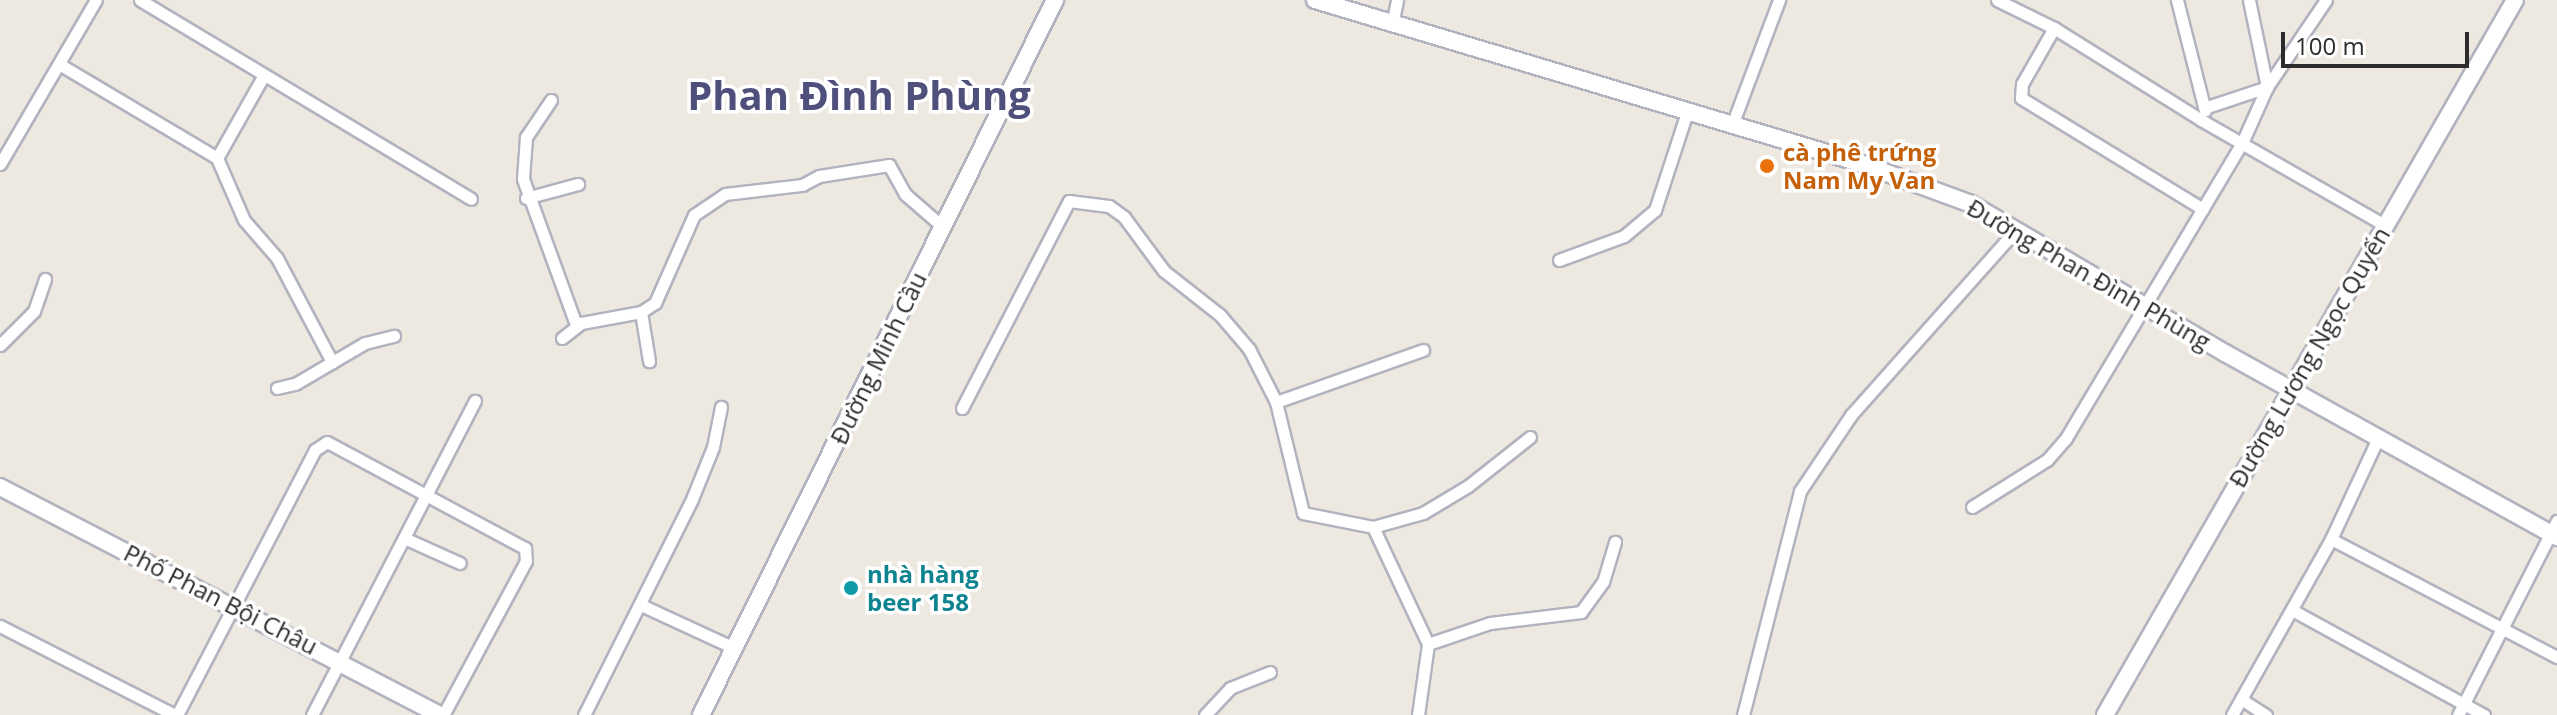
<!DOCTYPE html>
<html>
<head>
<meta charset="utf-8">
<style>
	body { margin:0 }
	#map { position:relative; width:2557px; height:715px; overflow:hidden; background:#ede9e0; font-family:"Open Sans",sans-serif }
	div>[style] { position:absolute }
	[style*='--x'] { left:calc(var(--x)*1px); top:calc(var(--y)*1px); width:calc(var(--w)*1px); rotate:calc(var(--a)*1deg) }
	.roads { filter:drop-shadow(2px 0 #b3b3bf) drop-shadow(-2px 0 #b3b3bf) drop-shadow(0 2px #b3b3bf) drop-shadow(0 -2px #b3b3bf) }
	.street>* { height:11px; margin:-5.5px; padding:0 5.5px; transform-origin:5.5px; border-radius:5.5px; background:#fff }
	.secondary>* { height:16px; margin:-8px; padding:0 8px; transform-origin:8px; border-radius:8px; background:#fff }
	.dots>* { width:22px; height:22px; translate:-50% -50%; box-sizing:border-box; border:4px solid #fff; border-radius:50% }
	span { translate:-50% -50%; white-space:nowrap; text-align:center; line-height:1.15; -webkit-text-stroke:7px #fff; paint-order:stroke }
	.food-label { font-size:24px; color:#c56008; font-weight:700 }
	.left { translate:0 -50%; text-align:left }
	.street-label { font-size:24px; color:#2c2c2c }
	.culture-label { font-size:24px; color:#0d838f; font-weight:700 }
	.town-label { font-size:40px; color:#4e4f7b; font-weight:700 }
	.scale { position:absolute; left:2281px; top:32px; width:188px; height:36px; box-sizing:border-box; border:4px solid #2c2c2c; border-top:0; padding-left:10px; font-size:24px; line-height:28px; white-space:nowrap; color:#2c2c2c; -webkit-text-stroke:6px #fff; paint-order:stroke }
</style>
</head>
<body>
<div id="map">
	<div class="roads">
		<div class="street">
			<div style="--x:140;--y:0;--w:386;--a:31"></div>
			<div style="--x:1997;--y:0;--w:64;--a:26.2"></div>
			<div style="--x:2054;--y:28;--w:173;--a:32"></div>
			<div style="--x:2201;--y:120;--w:213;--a:29.8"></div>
			<div style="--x:2177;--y:0;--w:114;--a:75.8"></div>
			<div style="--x:1392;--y:24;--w:25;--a:-78"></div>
			<div style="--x:2054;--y:28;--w:64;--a:119.7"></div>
			<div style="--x:2022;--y:84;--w:14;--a:94"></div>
			<div style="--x:2021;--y:98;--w:213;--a:31.4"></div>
			<div style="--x:59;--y:64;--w:184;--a:30.7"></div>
			<div style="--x:217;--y:158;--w:68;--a:66.5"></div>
			<div style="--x:244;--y:220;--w:50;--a:49"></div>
			<div style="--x:277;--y:258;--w:118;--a:62.1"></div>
			<div style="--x:551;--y:100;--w:45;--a:124"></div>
			<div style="--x:526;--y:137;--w:42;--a:94.1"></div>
			<div style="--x:523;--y:179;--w:155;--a:70"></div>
			<div style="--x:2207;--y:107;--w:63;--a:-18.4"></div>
			<div style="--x:2267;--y:87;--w:89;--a:-101.7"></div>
			<div style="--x:1732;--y:125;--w:134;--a:-69.4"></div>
			<div style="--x:217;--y:158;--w:95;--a:-60.5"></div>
			<div style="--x:0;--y:164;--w:190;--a:-59.7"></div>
			<div style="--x:526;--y:198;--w:54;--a:-15.1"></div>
			<div style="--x:1559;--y:260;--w:69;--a:-20.3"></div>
			<div style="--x:1624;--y:236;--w:40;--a:-40"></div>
			<div style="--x:1655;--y:210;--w:103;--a:-71.9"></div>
			<div style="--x:641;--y:312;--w:50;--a:80.7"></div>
			<div style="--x:562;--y:338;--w:24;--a:-38"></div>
			<div style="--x:581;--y:323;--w:61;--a:-10.4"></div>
			<div style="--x:641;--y:312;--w:17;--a:-33"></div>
			<div style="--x:655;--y:303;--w:96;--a:-66.1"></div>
			<div style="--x:694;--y:215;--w:37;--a:-34"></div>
			<div style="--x:725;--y:194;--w:78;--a:-6.7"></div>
			<div style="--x:802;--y:185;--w:19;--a:-28"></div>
			<div style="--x:819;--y:176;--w:71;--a:-8.9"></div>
			<div style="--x:889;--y:165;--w:33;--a:61"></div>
			<div style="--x:905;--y:194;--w:50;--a:41"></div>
			<div style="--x:0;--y:345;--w:48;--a:-45"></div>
			<div style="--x:34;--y:311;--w:34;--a:-71"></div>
			<div style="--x:277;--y:388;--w:18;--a:-13"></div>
			<div style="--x:295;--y:384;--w:81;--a:-30.4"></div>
			<div style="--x:365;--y:343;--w:30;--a:-14"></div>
			<div style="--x:1276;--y:402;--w:156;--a:-19.5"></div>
			<div style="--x:962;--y:408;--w:233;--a:-62.7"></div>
			<div style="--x:1069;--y:201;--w:40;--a:7.1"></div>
			<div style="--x:1109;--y:206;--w:19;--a:36"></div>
			<div style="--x:1124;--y:217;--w:67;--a:53.5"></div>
			<div style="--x:1164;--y:271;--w:71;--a:38.2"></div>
			<div style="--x:1220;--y:315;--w:45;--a:49.5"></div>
			<div style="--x:1249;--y:349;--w:59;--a:63"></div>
			<div style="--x:1276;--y:402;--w:114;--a:76.3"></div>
			<div style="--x:1303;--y:513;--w:71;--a:11.3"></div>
			<div style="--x:1373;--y:527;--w:52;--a:-15.6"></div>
			<div style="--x:1423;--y:513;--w:52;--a:-31"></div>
			<div style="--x:1468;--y:486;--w:79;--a:-38.3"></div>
			<div style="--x:1972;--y:507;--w:89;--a:-32.1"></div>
			<div style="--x:2047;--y:460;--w:29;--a:-49"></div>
			<div style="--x:2066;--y:438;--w:344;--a:-59.2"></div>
			<div style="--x:2242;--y:143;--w:61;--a:-65.9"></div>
			<div style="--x:2267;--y:87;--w:105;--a:-55.9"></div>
			<div style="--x:1373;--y:527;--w:129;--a:64.8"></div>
			<div style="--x:1428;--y:644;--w:72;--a:98"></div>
			<div style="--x:404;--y:538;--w:61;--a:24.1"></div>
			<div style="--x:2331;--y:539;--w:255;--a:27.6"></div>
			<div style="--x:641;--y:605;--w:102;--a:24.8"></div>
			<div style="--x:2292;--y:610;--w:219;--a:28.7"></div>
			<div style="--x:0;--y:626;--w:196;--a:27"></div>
			<div style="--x:1428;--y:644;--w:65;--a:-18.7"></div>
			<div style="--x:1490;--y:623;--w:92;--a:-6.9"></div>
			<div style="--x:1581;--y:612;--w:37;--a:-54"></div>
			<div style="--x:1603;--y:582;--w:42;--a:-73.3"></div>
			<div style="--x:2241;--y:699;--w:30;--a:33"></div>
			<div style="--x:177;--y:715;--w:299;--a:-62.5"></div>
			<div style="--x:315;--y:450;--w:14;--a:-34"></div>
			<div style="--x:327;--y:442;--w:225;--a:28.2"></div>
			<div style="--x:525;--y:548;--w:13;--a:86"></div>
			<div style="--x:526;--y:561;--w:175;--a:118.3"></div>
			<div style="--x:312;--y:715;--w:354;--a:-62.6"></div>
			<div style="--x:584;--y:715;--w:241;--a:-63.4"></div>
			<div style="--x:692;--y:499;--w:56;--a:-68"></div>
			<div style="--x:713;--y:447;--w:41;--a:-78.7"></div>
			<div style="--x:1205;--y:715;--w:37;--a:-47"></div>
			<div style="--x:1230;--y:688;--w:43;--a:-21.8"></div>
			<div style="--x:1743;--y:715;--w:231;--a:-75.7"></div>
			<div style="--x:1800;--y:491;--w:92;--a:-56.1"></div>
			<div style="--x:1851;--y:415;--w:248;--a:-48.3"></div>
			<div style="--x:2232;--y:715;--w:202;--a:-60.6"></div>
			<div style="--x:2331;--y:539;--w:111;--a:-65"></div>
			<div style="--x:2458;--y:715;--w:218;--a:-63"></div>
		</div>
		<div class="secondary">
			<div style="--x:1315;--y:0;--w:566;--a:16.64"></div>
			<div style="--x:1857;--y:162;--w:121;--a:20.2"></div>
			<div style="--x:1971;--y:204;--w:294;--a:30.4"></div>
			<div style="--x:2225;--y:353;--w:380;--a:29"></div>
			<div style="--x:0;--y:487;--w:495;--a:27.4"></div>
			<div style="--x:701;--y:715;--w:798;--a:-63.66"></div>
			<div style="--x:2105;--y:715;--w:824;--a:-60.17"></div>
		</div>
	</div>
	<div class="dots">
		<div style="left:1767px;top:166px;background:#e8710a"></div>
		<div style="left:851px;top:588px;background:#0f9aa8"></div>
	</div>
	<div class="food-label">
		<span class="left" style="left:1783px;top:166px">cà phê trứng<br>Nam My Van</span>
	</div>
	<div class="street-label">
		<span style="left:2089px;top:274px;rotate:30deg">Đường Phan Đình Phùng</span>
		<span style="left:2309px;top:357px;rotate:-60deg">Đường Lương Ngọc Quyến</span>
		<span style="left:878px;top:358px;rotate:-64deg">Đường Minh Cầu</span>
		<span style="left:221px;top:599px;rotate:27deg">Phố Phan Bội Châu</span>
	</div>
	<div class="culture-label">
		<span class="left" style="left:867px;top:588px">nhà hàng<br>beer 158</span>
	</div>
	<div class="town-label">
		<span style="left:859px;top:95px">Phan Đình Phùng</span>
	</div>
	<div class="scale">100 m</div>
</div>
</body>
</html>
